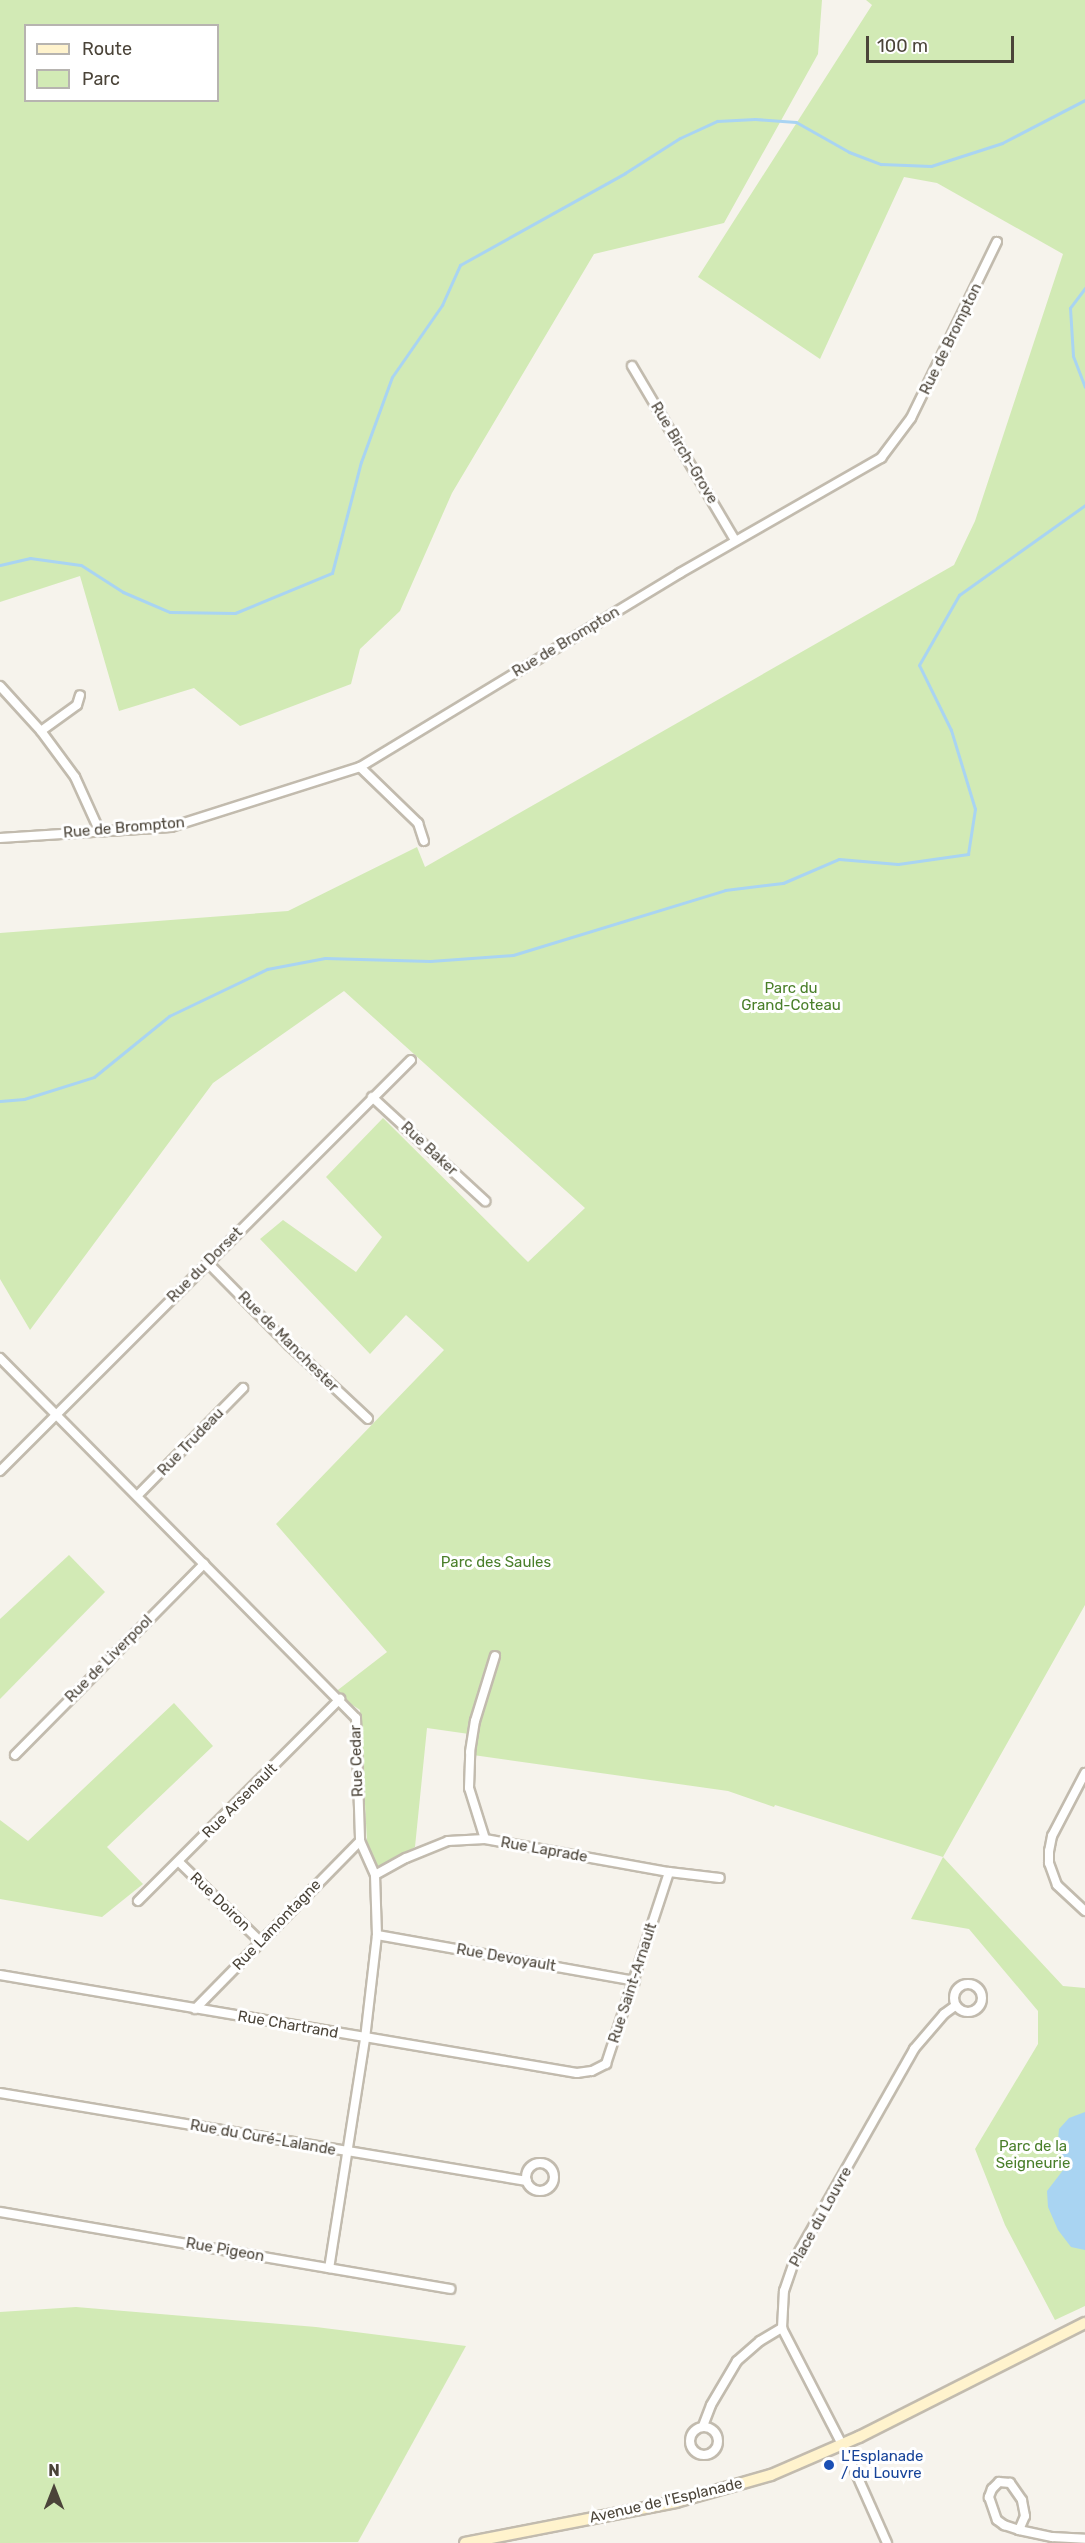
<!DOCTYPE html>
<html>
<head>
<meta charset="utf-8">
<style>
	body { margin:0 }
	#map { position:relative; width:1085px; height:2543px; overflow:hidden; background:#f6f3ec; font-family:Rubik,sans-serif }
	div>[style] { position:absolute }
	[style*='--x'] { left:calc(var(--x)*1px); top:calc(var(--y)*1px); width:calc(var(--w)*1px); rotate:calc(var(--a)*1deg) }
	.green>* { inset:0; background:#d2eab5 }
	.water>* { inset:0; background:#a9d4f2 }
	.stream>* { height:3px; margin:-1.5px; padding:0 1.5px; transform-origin:1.5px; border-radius:1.5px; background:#a9d4f2 }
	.roads { filter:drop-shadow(2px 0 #c2bbae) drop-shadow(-2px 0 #c2bbae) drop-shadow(0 2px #c2bbae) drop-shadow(0 -2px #c2bbae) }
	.street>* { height:8px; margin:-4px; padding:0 4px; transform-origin:4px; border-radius:4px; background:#fff }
	.street>.ring { margin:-4px; padding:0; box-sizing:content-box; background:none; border:8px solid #fff; border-radius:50% }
	.secondary>* { height:10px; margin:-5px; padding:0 5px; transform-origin:5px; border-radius:5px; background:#fff3cd }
	.dots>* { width:16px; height:16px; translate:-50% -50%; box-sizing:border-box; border:3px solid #fff; border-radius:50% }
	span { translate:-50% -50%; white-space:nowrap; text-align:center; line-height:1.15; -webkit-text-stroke:6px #fff; paint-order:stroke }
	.street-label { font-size:15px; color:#4b4439 }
	.park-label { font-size:15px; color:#4a7f2a }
	.transit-label { font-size:15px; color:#164399 }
	.left { translate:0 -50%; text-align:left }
	.legend { position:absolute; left:24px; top:24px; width:195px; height:78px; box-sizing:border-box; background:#fff; border:2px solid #b7b4b0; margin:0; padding:8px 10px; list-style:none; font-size:18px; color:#4b4439 }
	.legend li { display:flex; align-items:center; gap:12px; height:30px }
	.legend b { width:30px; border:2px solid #b7b4b0 }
	.north { position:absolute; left:24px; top:2459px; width:60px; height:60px; -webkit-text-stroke:4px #fff; paint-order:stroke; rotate:0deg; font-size:16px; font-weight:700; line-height:24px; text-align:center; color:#4b4439 }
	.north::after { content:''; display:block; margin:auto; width:21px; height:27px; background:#4b4439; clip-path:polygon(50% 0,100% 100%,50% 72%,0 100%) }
	.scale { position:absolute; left:866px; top:36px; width:148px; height:27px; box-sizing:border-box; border:3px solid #4b4439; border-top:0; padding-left:8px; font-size:18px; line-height:21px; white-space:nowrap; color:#4b4439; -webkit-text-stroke:4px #fff; paint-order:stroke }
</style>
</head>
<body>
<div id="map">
	<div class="green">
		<div style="clip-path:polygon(evenodd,0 0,822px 0,818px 54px,724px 223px,594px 254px,452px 493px,400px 611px,360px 649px,351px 684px,240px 726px,194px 688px,119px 711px,80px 576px,0 602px,0 0,26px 26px,218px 26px,218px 100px,26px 100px,26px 26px)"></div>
		<div style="clip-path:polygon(866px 0,1085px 0,1085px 1605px,943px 1857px,1063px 1986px,1085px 1988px,1085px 2306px,1055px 2320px,1005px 2225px,975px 2149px,1038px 2044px,1038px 2011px,969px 1929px,911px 1919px,943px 1857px,775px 1805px,774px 1807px,728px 1791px,473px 1755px,469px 1734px,427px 1728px,415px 1847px,373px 1871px,367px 1842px,360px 1710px,334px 1693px,387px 1652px,276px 1524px,444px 1350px,406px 1315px,370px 1354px,260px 1239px,283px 1220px,356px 1272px,382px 1237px,326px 1177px,383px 1118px,528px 1262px,585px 1208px,344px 991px,213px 1083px,30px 1330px,0 1279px,0 933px,288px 911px,417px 847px,425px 867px,954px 565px,975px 521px,1063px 254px,937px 183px,904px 177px,820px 359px,698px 277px,872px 5px)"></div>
		<div style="clip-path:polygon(69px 1555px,105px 1592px,0 1699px,0 1619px)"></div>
		<div style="clip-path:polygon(174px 1703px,213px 1746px,107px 1847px,143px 1884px,102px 1917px,0 1899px,0 1820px,28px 1841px)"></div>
		<div style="clip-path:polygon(76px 2307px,316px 2327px,466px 2346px,358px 2542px,0 2543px,0 2312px)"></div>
	</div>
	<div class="water">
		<div style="clip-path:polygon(1085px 2112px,1085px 2250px,1071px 2247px,1058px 2230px,1048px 2207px,1047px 2191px,1067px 2165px,1060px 2154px,1058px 2140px,1059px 2129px,1069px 2118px)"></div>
	</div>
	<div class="stream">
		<div style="--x:1085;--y:288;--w:25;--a:127"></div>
		<div style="--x:1070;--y:308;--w:48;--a:86.4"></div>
		<div style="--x:1073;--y:356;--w:33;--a:69"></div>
		<div style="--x:0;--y:565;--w:31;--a:-13"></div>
		<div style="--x:30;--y:558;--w:51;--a:7.8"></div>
		<div style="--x:81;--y:565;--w:50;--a:32.7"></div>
		<div style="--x:123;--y:592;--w:51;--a:23.1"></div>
		<div style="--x:170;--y:612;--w:65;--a:0.9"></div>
		<div style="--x:235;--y:613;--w:105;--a:-22.4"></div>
		<div style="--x:332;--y:573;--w:115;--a:-75.4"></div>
		<div style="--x:361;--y:462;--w:90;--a:-70"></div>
		<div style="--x:392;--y:377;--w:88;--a:-55.2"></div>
		<div style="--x:442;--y:305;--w:44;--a:-65.8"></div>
		<div style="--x:460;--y:265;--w:189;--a:-29.1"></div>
		<div style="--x:625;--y:173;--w:65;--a:-32.5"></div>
		<div style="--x:680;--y:138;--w:41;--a:-24.7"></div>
		<div style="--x:717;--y:121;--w:38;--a:-3"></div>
		<div style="--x:755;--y:119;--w:41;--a:4.2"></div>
		<div style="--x:796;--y:122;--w:61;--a:29.5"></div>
		<div style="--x:849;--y:152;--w:34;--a:21"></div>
		<div style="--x:881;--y:164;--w:50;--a:2.3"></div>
		<div style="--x:931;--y:166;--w:75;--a:-17.9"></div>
		<div style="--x:1002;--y:143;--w:93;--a:-27.4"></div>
		<div style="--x:0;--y:1101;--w:24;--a:-5"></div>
		<div style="--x:24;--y:1099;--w:73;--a:-17.4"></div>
		<div style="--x:94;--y:1077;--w:97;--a:-39.1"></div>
		<div style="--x:169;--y:1016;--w:109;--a:-25.6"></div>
		<div style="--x:267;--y:969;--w:59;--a:-10.7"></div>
		<div style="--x:325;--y:958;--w:105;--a:1.6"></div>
		<div style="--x:430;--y:961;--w:83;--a:-4.1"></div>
		<div style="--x:513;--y:955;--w:222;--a:-17"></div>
		<div style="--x:725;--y:890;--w:58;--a:-6.9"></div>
		<div style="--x:783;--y:883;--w:61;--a:-23.2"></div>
		<div style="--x:839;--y:859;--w:59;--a:4.8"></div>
		<div style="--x:898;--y:864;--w:71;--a:-8.1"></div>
		<div style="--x:968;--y:854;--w:46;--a:-81.2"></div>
		<div style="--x:975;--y:809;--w:83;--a:-106.9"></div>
		<div style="--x:951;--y:730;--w:72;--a:-116.2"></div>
		<div style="--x:919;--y:665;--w:81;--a:-60.3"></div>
		<div style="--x:959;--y:595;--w:155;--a:-35.5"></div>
	</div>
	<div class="roads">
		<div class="street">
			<div style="--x:632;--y:366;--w:202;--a:59.4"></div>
			<div style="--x:0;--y:686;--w:61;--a:47.7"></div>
			<div style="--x:41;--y:731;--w:57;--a:53.5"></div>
			<div style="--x:75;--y:777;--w:60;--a:65.6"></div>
			<div style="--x:41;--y:731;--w:44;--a:-35.8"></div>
			<div style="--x:77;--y:705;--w:10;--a:-73"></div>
			<div style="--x:360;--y:767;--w:81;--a:44"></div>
			<div style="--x:418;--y:823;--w:19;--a:72"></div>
			<div style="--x:0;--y:838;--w:171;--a:-3.7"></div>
			<div style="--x:171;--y:827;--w:198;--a:-17.6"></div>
			<div style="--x:360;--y:767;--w:374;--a:-31.2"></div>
			<div style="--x:680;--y:573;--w:232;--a:-29.8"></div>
			<div style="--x:881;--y:458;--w:50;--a:-53.1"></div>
			<div style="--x:911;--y:418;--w:196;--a:-64"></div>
			<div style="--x:372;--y:1097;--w:154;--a:42.6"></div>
			<div style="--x:208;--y:1263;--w:115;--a:45.4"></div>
			<div style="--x:289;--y:1345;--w:108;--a:43.1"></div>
			<div style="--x:0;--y:1358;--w:506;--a:45.32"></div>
			<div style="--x:356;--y:1718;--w:123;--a:88.1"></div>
			<div style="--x:360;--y:1841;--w:37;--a:66"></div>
			<div style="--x:375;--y:1875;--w:60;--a:88.1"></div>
			<div style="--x:377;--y:1935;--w:105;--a:96.6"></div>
			<div style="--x:365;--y:2039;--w:232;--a:98.9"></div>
			<div style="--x:0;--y:1471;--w:581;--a:-45"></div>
			<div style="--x:138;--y:1495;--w:150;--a:-45.5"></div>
			<div style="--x:15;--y:1755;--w:269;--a:-45.3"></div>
			<div style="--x:1085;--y:1773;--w:71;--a:117.6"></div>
			<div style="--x:1052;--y:1836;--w:15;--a:101"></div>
			<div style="--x:1049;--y:1851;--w:12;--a:90"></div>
			<div style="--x:1049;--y:1863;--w:23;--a:70"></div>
			<div style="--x:1057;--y:1885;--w:38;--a:43"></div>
			<div style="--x:485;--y:1839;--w:53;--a:-107.4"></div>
			<div style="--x:469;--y:1788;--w:36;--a:-88"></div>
			<div style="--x:470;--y:1752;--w:31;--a:-81"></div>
			<div style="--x:475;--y:1721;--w:68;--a:-72.9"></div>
			<div style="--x:179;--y:1862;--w:115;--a:44.3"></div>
			<div style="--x:375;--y:1875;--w:35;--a:-29"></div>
			<div style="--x:406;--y:1858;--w:45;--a:-22"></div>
			<div style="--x:448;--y:1841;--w:37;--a:-3"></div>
			<div style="--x:485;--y:1839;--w:187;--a:10.2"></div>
			<div style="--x:669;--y:1872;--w:51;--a:6.7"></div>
			<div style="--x:138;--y:1901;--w:286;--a:-45"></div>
			<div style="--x:377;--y:1935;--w:262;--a:10.1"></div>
			<div style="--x:0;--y:1975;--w:585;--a:9.64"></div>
			<div style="--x:577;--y:2073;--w:15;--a:-8"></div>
			<div style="--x:592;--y:2071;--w:16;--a:-27"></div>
			<div style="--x:606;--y:2064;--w:202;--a:-71.8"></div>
			<div class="ring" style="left:954px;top:1984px;width:20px;height:20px"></div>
			<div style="--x:195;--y:2009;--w:235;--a:-45.5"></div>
			<div style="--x:0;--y:2093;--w:534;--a:9.48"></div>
			<div class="ring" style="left:526px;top:2163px;width:20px;height:20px"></div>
			<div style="--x:0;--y:2212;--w:457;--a:9.7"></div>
			<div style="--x:703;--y:2426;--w:22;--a:-69"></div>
			<div style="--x:711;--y:2405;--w:51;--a:-59.4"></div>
			<div style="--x:737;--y:2361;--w:30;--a:-41"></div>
			<div style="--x:760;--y:2341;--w:26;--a:-31"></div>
			<div class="ring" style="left:690px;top:2427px;width:20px;height:20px"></div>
			<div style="--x:1019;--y:2530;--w:15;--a:-67"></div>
			<div style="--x:1025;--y:2516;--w:16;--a:-101"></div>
			<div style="--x:1022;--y:2500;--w:21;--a:-125"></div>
			<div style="--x:1010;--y:2483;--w:11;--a:-175"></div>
			<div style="--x:999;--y:2482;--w:10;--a:135"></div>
			<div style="--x:992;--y:2489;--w:9;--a:111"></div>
			<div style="--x:989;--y:2497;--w:24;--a:71"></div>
			<div style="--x:997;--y:2520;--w:9;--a:36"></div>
			<div style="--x:1004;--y:2525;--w:16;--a:18"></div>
			<div style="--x:1019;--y:2530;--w:34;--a:12"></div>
			<div style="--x:1052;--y:2537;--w:33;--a:3"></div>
			<div style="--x:887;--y:2543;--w:91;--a:-114"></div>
			<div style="--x:850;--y:2460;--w:148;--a:-117.3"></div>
			<div style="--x:782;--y:2328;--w:37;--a:-87"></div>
			<div style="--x:784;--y:2291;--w:36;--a:-71"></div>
			<div style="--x:796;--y:2257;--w:239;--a:-60.4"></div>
			<div style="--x:914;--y:2049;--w:46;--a:-49.4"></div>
			<div style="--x:944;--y:2014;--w:14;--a:-36"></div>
		</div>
		<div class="secondary">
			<div style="--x:465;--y:2543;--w:215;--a:-11"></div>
			<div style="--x:676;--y:2502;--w:99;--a:-15.9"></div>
			<div style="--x:771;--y:2475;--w:96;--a:-23.4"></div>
			<div style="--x:859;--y:2437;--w:253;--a:-26.8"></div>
		</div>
	</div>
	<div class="dots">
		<div style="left:829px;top:2465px;background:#1a4fb4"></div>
	</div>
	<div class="street-label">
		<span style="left:951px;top:339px;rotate:-64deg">Rue de Brompton</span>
		<span style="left:684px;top:453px;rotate:59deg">Rue Birch-Grove</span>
		<span style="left:566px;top:642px;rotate:-31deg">Rue de Brompton</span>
		<span style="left:124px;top:828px;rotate:-5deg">Rue de Brompton</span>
		<span style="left:429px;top:1149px;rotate:43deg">Rue Baker</span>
		<span style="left:205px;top:1265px;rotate:-45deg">Rue du Dorset</span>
		<span style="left:288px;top:1342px;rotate:45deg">Rue de Manchester</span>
		<span style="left:191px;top:1442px;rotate:-46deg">Rue Trudeau</span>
		<span style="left:109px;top:1659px;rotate:-45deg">Rue de Liverpool</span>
		<span style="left:357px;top:1761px;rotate:-92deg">Rue Cedar</span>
		<span style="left:240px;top:1801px;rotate:-45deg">Rue Arsenault</span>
		<span style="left:544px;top:1850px;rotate:10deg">Rue Laprade</span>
		<span style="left:220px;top:1902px;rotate:44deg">Rue Doiron</span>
		<span style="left:277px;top:1925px;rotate:-46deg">Rue Lamontagne</span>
		<span style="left:506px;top:1958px;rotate:10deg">Rue Devoyault</span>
		<span style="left:633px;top:1983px;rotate:-72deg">Rue Saint-Arnault</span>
		<span style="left:288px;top:2025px;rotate:10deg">Rue Chartrand</span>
		<span style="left:263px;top:2138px;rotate:10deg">Rue du Curé-Lalande</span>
		<span style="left:821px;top:2217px;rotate:-61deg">Place du Louvre</span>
		<span style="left:225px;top:2250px;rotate:10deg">Rue Pigeon</span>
		<span style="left:666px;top:2501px;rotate:-13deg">Avenue de l'Esplanade</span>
	</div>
	<div class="park-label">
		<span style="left:791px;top:997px">Parc du<br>Grand-Coteau</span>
		<span style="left:496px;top:1563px">Parc des Saules</span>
		<span style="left:1033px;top:2155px">Parc de la<br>Seigneurie</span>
	</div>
	<div class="transit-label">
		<span class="left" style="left:841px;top:2465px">L'Esplanade<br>/ du Louvre</span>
	</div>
	<ul class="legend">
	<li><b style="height:8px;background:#fff3cd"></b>Route</li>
	<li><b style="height:16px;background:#d2eab5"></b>Parc</li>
	</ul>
	<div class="north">N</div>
	<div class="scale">100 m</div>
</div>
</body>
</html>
